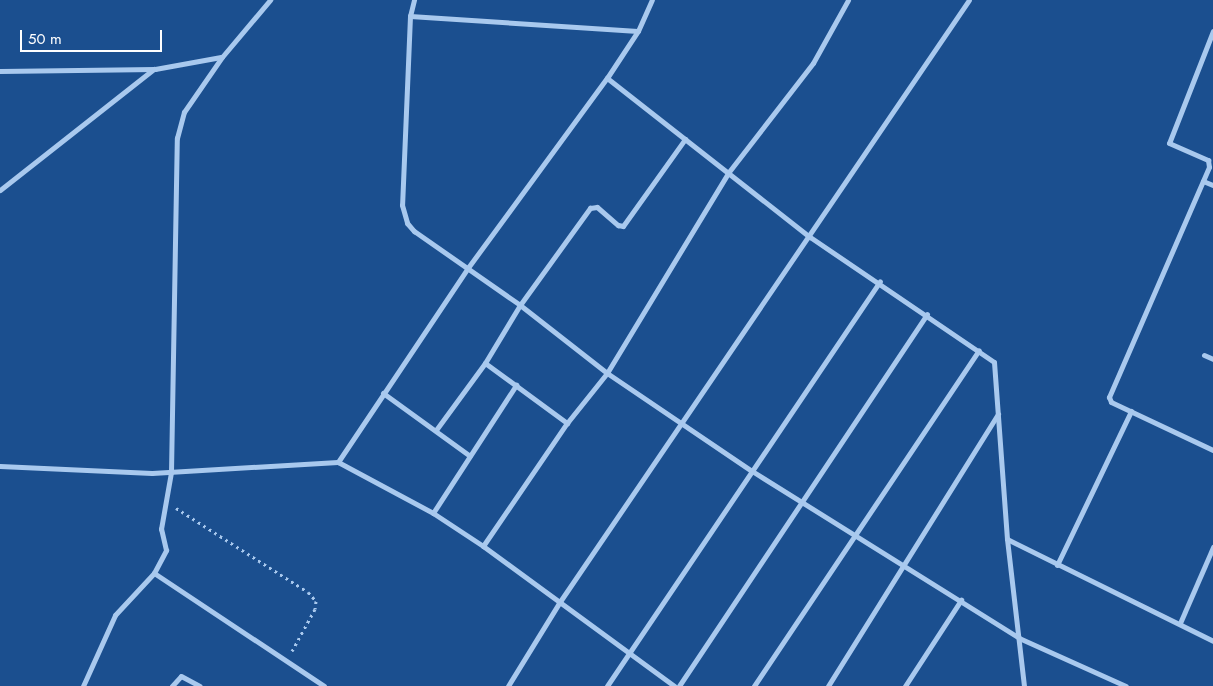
<!DOCTYPE html>
<html>
<head>
<meta charset="utf-8">
<style>
	body { margin:0 }
	#map { position:relative; width:1213px; height:686px; overflow:hidden; background:#1b4f8f; font-family:Jost,sans-serif }
	div>[style] { position:absolute }
	[style*='--x'] { left:calc(var(--x)*1px); top:calc(var(--y)*1px); width:calc(var(--w)*1px); rotate:calc(var(--a)*1deg) }
	.path>* { height:3px; margin-top:-1.5px; transform-origin:0; background:repeating-linear-gradient(90deg,#a9c9ee 0 2.5px,transparent 0 6.5px) }
	.minor>* { height:5px; margin:-2.5px; padding:0 2.5px; transform-origin:2.5px; border-radius:2.5px; background:#a9c9ee }
	span { translate:-50% -50%; white-space:nowrap; text-align:center; line-height:1.15; -webkit-text-stroke:4px #1b4f8f; paint-order:stroke }
	.scale { position:absolute; left:20px; top:30px; width:142px; height:22px; box-sizing:border-box; border:2px solid #fff; border-top:0; padding-left:6px; font-size:15px; line-height:18px; white-space:nowrap; color:#fff; -webkit-text-stroke:4px #1b4f8f; paint-order:stroke }
</style>
</head>
<body>
<div id="map">
	<div class="path">
		<div style="--x:176;--y:508;--w:156;--a:32.5"></div>
		<div style="--x:308;--y:592;--w:12;--a:48"></div>
		<div style="--x:316;--y:601;--w:8;--a:97"></div>
		<div style="--x:315;--y:609;--w:48;--a:118.7"></div>
	</div>
	<div class="minor">
		<div style="--x:414;--y:0;--w:16;--a:104"></div>
		<div style="--x:410;--y:16;--w:189;--a:92.4"></div>
		<div style="--x:402;--y:205;--w:19;--a:74"></div>
		<div style="--x:407;--y:223;--w:11;--a:49"></div>
		<div style="--x:414;--y:231;--w:129;--a:34.9"></div>
		<div style="--x:520;--y:305;--w:110;--a:38"></div>
		<div style="--x:607;--y:373;--w:175;--a:34.1"></div>
		<div style="--x:752;--y:471;--w:315;--a:32"></div>
		<div style="--x:1019;--y:638;--w:117;--a:24.2"></div>
		<div style="--x:410;--y:16;--w:228;--a:3.8"></div>
		<div style="--x:1213;--y:31;--w:120;--a:111.4"></div>
		<div style="--x:1169;--y:143;--w:43;--a:23.6"></div>
		<div style="--x:1208;--y:160;--w:7;--a:82"></div>
		<div style="--x:1209;--y:167;--w:251;--a:113.5"></div>
		<div style="--x:1109;--y:397;--w:5;--a:68"></div>
		<div style="--x:1111;--y:402;--w:113;--a:25.2"></div>
		<div style="--x:0;--y:71;--w:155;--a:-0.7"></div>
		<div style="--x:155;--y:69;--w:67;--a:-10.3"></div>
		<div style="--x:607;--y:78;--w:258;--a:38.1"></div>
		<div style="--x:810;--y:237;--w:222;--a:34.2"></div>
		<div style="--x:994;--y:362;--w:177;--a:85.8"></div>
		<div style="--x:1007;--y:539;--w:148;--a:83.4"></div>
		<div style="--x:1203;--y:181;--w:11;--a:22"></div>
		<div style="--x:0;--y:190;--w:196;--a:-38.2"></div>
		<div style="--x:1204;--y:355;--w:10;--a:24"></div>
		<div style="--x:485;--y:363;--w:68;--a:-58.9"></div>
		<div style="--x:520;--y:305;--w:120;--a:-54.2"></div>
		<div style="--x:590;--y:208;--w:7;--a:-8"></div>
		<div style="--x:597;--y:207;--w:28;--a:41"></div>
		<div style="--x:618;--y:225;--w:5;--a:11"></div>
		<div style="--x:623;--y:226;--w:107;--a:-54.5"></div>
		<div style="--x:383;--y:393;--w:107;--a:35.9"></div>
		<div style="--x:436;--y:430;--w:83;--a:-53.8"></div>
		<div style="--x:485;--y:363;--w:102;--a:36.2"></div>
		<div style="--x:338;--y:462;--w:232;--a:-56.2"></div>
		<div style="--x:467;--y:269;--w:237;--a:-53.8"></div>
		<div style="--x:607;--y:78;--w:56;--a:-56.6"></div>
		<div style="--x:638;--y:31;--w:34;--a:-66"></div>
		<div style="--x:0;--y:466;--w:152;--a:2.6"></div>
		<div style="--x:152;--y:473;--w:186;--a:-3.4"></div>
		<div style="--x:338;--y:462;--w:108;--a:28.2"></div>
		<div style="--x:433;--y:513;--w:60;--a:33.4"></div>
		<div style="--x:483;--y:546;--w:237;--a:36.2"></div>
		<div style="--x:433;--y:513;--w:153;--a:-57"></div>
		<div style="--x:1007;--y:539;--w:230;--a:26.3"></div>
		<div style="--x:483;--y:546;--w:149;--a:-55.7"></div>
		<div style="--x:567;--y:423;--w:64;--a:-51.3"></div>
		<div style="--x:607;--y:373;--w:234;--a:-58.8"></div>
		<div style="--x:728;--y:173;--w:139;--a:-52.3"></div>
		<div style="--x:813;--y:63;--w:72;--a:-60.9"></div>
		<div style="--x:1057;--y:565;--w:171;--a:-64.3"></div>
		<div style="--x:154;--y:573;--w:204;--a:33.6"></div>
		<div style="--x:1180;--y:623;--w:83;--a:-66.5"></div>
		<div style="--x:83;--y:686;--w:78;--a:-65.7"></div>
		<div style="--x:115;--y:615;--w:57;--a:-47.1"></div>
		<div style="--x:154;--y:573;--w:26;--a:-62"></div>
		<div style="--x:166;--y:550;--w:22;--a:-103"></div>
		<div style="--x:161;--y:529;--w:58;--a:-80"></div>
		<div style="--x:171;--y:472;--w:334;--a:-89"></div>
		<div style="--x:177;--y:138;--w:27;--a:-75"></div>
		<div style="--x:184;--y:112;--w:67;--a:-55.4"></div>
		<div style="--x:222;--y:57;--w:75;--a:-49.9"></div>
		<div style="--x:172;--y:686;--w:13;--a:-48"></div>
		<div style="--x:181;--y:676;--w:21;--a:28"></div>
		<div style="--x:508;--y:686;--w:97;--a:-58.4"></div>
		<div style="--x:559;--y:603;--w:729;--a:-55.79"></div>
		<div style="--x:607;--y:686;--w:488;--a:-56"></div>
		<div style="--x:679;--y:686;--w:447;--a:-56.3"></div>
		<div style="--x:754;--y:686;--w:404;--a:-56.2"></div>
		<div style="--x:828;--y:686;--w:321;--a:-58"></div>
		<div style="--x:905;--y:686;--w:103;--a:-56.9"></div>
	</div>
	<div class="scale">50 m</div>
</div>
</body>
</html>
